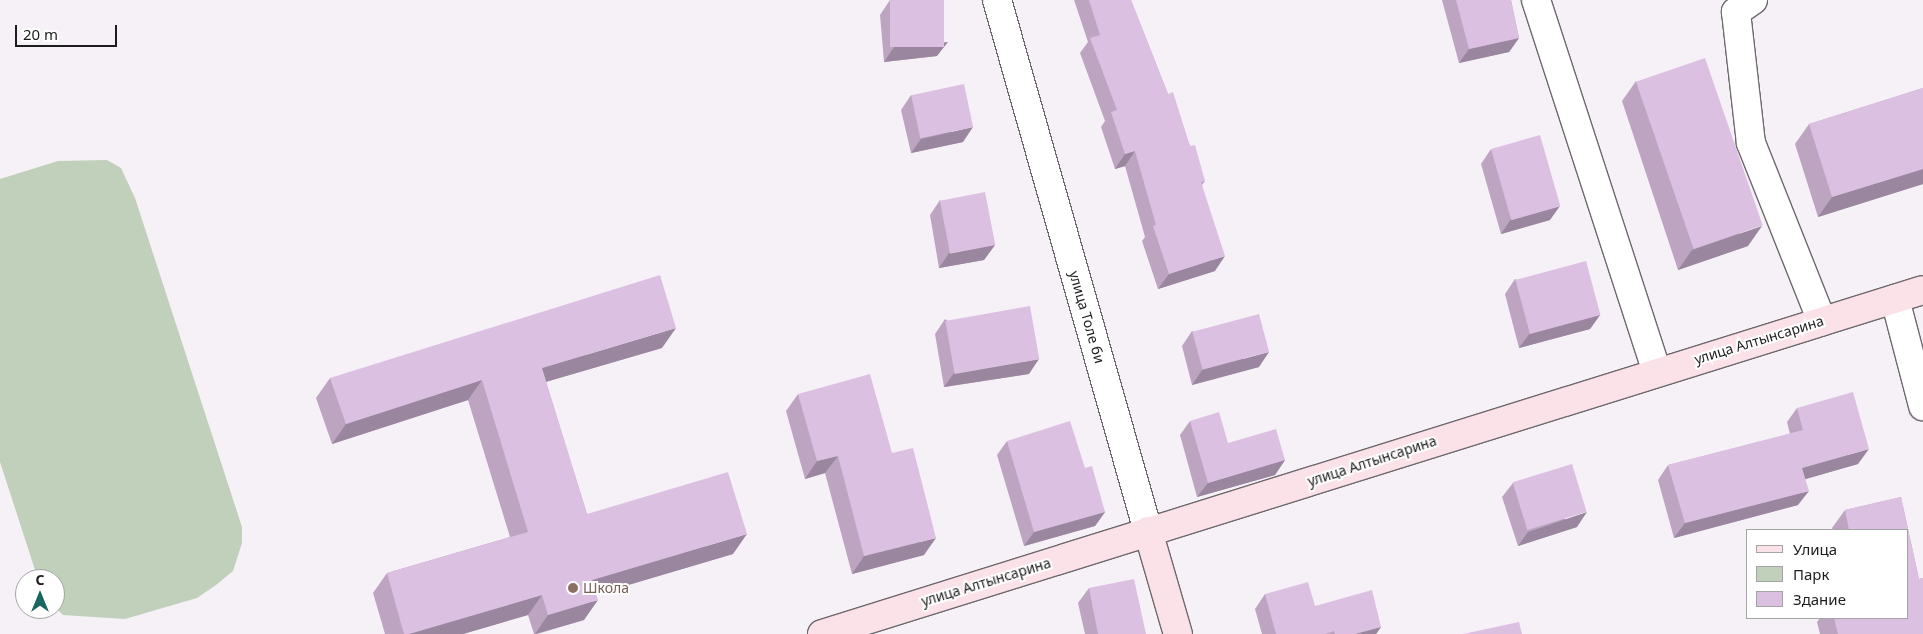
<!DOCTYPE html>
<html>
<head>
<meta charset="utf-8">
<style>
	body { margin:0 }
	#map { position:relative; width:1923px; height:634px; overflow:hidden; background:#f6f1f7; font-family:"Noto Sans",sans-serif }
	div>[style] { position:absolute }
	[style*='--x'] { left:calc(var(--x)*1px); top:calc(var(--y)*1px); width:calc(var(--w)*1px); rotate:calc(var(--a)*1deg) }
	.green>* { inset:0; background:#c1d0bb }
	.roads { filter:drop-shadow(1px 0 #6c686c) drop-shadow(-1px 0 #6c686c) drop-shadow(0 1px #6c686c) drop-shadow(0 -1px #6c686c) }
	.street>* { height:28px; margin:-14px; padding:0 14px; transform-origin:14px; border-radius:14px; background:#fff }
	.secondary>* { height:28px; margin:-14px; padding:0 14px; transform-origin:14px; border-radius:14px; background:#fbe2e8 }
	.wall>* { inset:0; background:#bda5c2 }
	.shaded-wall>* { inset:0; background:#9a869e }
	.building>* { inset:0; background:#dcc0e2; transform-origin:0 0 }
	.dots>* { width:14px; height:14px; translate:-50% -50%; box-sizing:border-box; border:2px solid #fff; border-radius:50% }
	span { translate:-50% -50%; white-space:nowrap; text-align:center; line-height:1.15; -webkit-text-stroke:4px #fff; paint-order:stroke }
	.street-label { font-size:14px; color:#1e1c1e }
	.education-label { font-size:14px; color:#785e54 }
	.left { translate:0 -50%; text-align:left }
	.legend { position:absolute; left:1746px; top:529px; width:162px; height:90px; box-sizing:border-box; background:#fff; border:1px solid #a5a4a5; margin:0; padding:6px 9px; list-style:none; font-size:15px; color:#1e1c1e }
	.legend li { display:flex; align-items:center; gap:10px; height:25px }
	.legend b { width:25px; border:1px solid #a5a4a5 }
	.north { position:absolute; left:15px; top:569px; width:50px; height:50px; box-sizing:border-box; background:#fff; border:1px solid #a5a4a5; border-radius:50%; rotate:0deg; font-size:14px; font-weight:700; line-height:20px; text-align:center; color:#1e1c1e }
	.north::after { content:''; display:block; margin:auto; width:18px; height:22px; background:#1a6660; clip-path:polygon(50% 0,100% 100%,50% 72%,0 100%) }
	.scale { position:absolute; left:15px; top:25px; width:102px; height:22px; box-sizing:border-box; border:2px solid #1e1c1e; border-top:0; padding-left:6px; font-size:15px; line-height:18px; white-space:nowrap; color:#1e1c1e; -webkit-text-stroke:4px #fff; paint-order:stroke }
</style>
</head>
<body>
<div id="map">
	<div class="green">
		<div style="clip-path:polygon(107px 160px,121px 168px,135px 198px,242px 527px,242px 543px,233px 571px,216px 585px,197px 598px,125px 619px,63px 615px,55px 607px,55px 579px,38px 579px,0 462px,0 179px,58px 161px)"></div>
	</div>
	<div class="roads">
		<div class="street">
			<div style="--x:997;--y:0;--w:552;--a:74.13"></div>
			<div style="--x:1536;--y:0;--w:391;--a:72"></div>
			<div style="--x:1753;--y:0;--w:21;--a:145"></div>
			<div style="--x:1736;--y:12;--w:132;--a:83.5"></div>
			<div style="--x:1751;--y:143;--w:192;--a:68.3"></div>
			<div style="--x:1895;--y:299;--w:111;--a:75.3"></div>
		</div>
		<div class="secondary">
			<div style="--x:1148;--y:531;--w:107;--a:73.8"></div>
			<div style="--x:822;--y:634;--w:1153;--a:-17.35"></div>
		</div>
	</div>
	<div class="wall">
		<div style="clip-path:polygon(890px 0,937px 56px,884px 62px,880px 15px)"></div>
		<div style="clip-path:polygon(1074px 0,1131px 0,1168px 94px,1205px 181px,1202px 185px,1215px 271px,1158px 289px,1142px 241px,1145px 237px,1125px 166px,1115px 169px,1101px 127px,1105px 121px,1080px 53px,1088px 42px)"></div>
		<div style="clip-path:polygon(1442px 0,1511px 0,1519px 38px,1509px 52px,1459px 63px)"></div>
		<div style="clip-path:polygon(1636px 81px,1748px 246px,1678px 270px,1622px 101px)"></div>
		<div style="clip-path:polygon(1923px 88px,1923px 184px,1818px 217px,1795px 144px,1809px 124px)"></div>
		<div style="clip-path:polygon(911px 95px,963px 142px,911px 153px,901px 110px)"></div>
		<div style="clip-path:polygon(1491px 149px,1550px 220px,1501px 234px,1481px 164px)"></div>
		<div style="clip-path:polygon(940px 200px,995px 245px,984px 260px,939px 268px,930px 215px)"></div>
		<div style="clip-path:polygon(1515px 279px,1600px 315px,1590px 329px,1519px 348px,1505px 294px)"></div>
		<div style="clip-path:polygon(945px 319px,1029px 374px,944px 387px,935px 334px)"></div>
		<div style="clip-path:polygon(1192px 331px,1259px 367px,1192px 385px,1182px 346px)"></div>
		<div style="clip-path:polygon(662px 348px,546px 382px,587px 514px,733px 554px,596px 594px,584px 620px,537px 634px,534px 634px,528px 615px,463px 634px,385px 634px,373px 593px,387px 573px,510px 537px,468px 400px,332px 444px,316px 398px,330px 378px)"></div>
		<div style="clip-path:polygon(798px 394px,892px 453px,924px 555px,852px 574px,825px 473px,805px 479px,786px 411px)"></div>
		<div style="clip-path:polygon(1797px 408px,1858px 464px,1805px 479px,1798px 505px,1674px 538px,1658px 480px,1668px 465px,1790px 434px,1787px 422px)"></div>
		<div style="clip-path:polygon(1190px 421px,1228px 443px,1285px 460px,1275px 475px,1197px 497px,1180px 435px)"></div>
		<div style="clip-path:polygon(1007px 441px,1085px 468px,1105px 512px,1095px 526px,1024px 546px,997px 455px)"></div>
		<div style="clip-path:polygon(1513px 483px,1577px 527px,1518px 546px,1502px 497px)"></div>
		<div style="clip-path:polygon(1901px 497px,1919px 579px,1923px 578px,1923px 634px,1820px 634px,1817px 622px,1820px 618px,1907px 618px,1907px 530px,1833px 530px,1832px 528px,1845px 510px)"></div>
		<div style="clip-path:polygon(1089px 588px,1146px 634px,1085px 634px,1078px 603px)"></div>
		<div style="clip-path:polygon(1265px 594px,1315px 606px,1381px 627px,1376px 634px,1262px 634px,1255px 609px)"></div>
	</div>
	<div class="shaded-wall">
		<div style="clip-path:polygon(1519px 38px,1509px 52px,1459px 63px,1469px 49px)"></div>
		<div style="clip-path:polygon(948px 42px,937px 56px,884px 62px,894px 47px)"></div>
		<div style="clip-path:polygon(973px 127px,963px 142px,911px 153px,921px 139px)"></div>
		<div style="clip-path:polygon(1135px 151px,1125px 166px,1115px 169px,1125px 154px)"></div>
		<div style="clip-path:polygon(1923px 169px,1923px 184px,1818px 217px,1832px 197px)"></div>
		<div style="clip-path:polygon(1560px 206px,1550px 220px,1501px 234px,1511px 219px)"></div>
		<div style="clip-path:polygon(1762px 226px,1748px 246px,1678px 270px,1692px 250px)"></div>
		<div style="clip-path:polygon(995px 245px,984px 260px,939px 268px,949px 253px)"></div>
		<div style="clip-path:polygon(1225px 256px,1215px 271px,1158px 289px,1169px 274px)"></div>
		<div style="clip-path:polygon(1600px 315px,1590px 329px,1519px 348px,1530px 333px)"></div>
		<div style="clip-path:polygon(676px 328px,662px 348px,528px 387px,542px 368px)"></div>
		<div style="clip-path:polygon(1269px 352px,1259px 367px,1192px 385px,1202px 370px)"></div>
		<div style="clip-path:polygon(1039px 359px,1029px 374px,944px 387px,954px 373px)"></div>
		<div style="clip-path:polygon(482px 380px,468px 400px,332px 444px,346px 424px)"></div>
		<div style="clip-path:polygon(1869px 449px,1858px 464px,1792px 483px,1802px 468px)"></div>
		<div style="clip-path:polygon(838px 456px,825px 473px,805px 479px,817px 461px)"></div>
		<div style="clip-path:polygon(1285px 460px,1275px 475px,1197px 497px,1208px 483px)"></div>
		<div style="clip-path:polygon(1809px 491px,1798px 505px,1674px 538px,1685px 523px)"></div>
		<div style="clip-path:polygon(1105px 512px,1095px 526px,1024px 546px,1034px 532px)"></div>
		<div style="clip-path:polygon(1587px 512px,1577px 527px,1518px 546px,1528px 532px)"></div>
		<div style="clip-path:polygon(747px 534px,733px 554px,578px 600px,592px 580px)"></div>
		<div style="clip-path:polygon(936px 538px,924px 555px,852px 574px,864px 556px)"></div>
		<div style="clip-path:polygon(542px 595px,528px 615px,463px 634px,409px 634px)"></div>
		<div style="clip-path:polygon(598px 600px,584px 620px,535px 634px,548px 615px)"></div>
		<div style="clip-path:polygon(1381px 627px,1376px 634px,1355px 634px)"></div>
	</div>
	<div class="building">
		<div style="left:890px;top:0;width:54px;height:47px"></div>
		<div style="clip-path:polygon(1089px 0,1131px 0,1168px 94px,1173px 92px,1190px 146px,1195px 145px,1205px 181px,1201px 182px,1225px 256px,1169px 274px,1153px 226px,1156px 225px,1135px 151px,1125px 154px,1111px 112px,1117px 110px,1090px 38px,1100px 35px)"></div>
		<div style="clip-path:polygon(1456px 0,1511px 0,1519px 38px,1469px 49px)"></div>
		<div style="left:1705px;top:58px;width:177px;height:73px;rotate:71deg"></div>
		<div style="left:964px;top:84px;width:44px;height:54px;rotate:78deg"></div>
		<div style="clip-path:polygon(1923px 88px,1923px 169px,1832px 197px,1809px 124px)"></div>
		<div style="left:1540px;top:135px;width:74px;height:51px;rotate:74deg"></div>
		<div style="left:985px;top:192px;width:54px;height:46px;rotate:79deg"></div>
		<div style="left:1586px;top:261px;width:56px;height:73px;rotate:75deg"></div>
		<div style="clip-path:polygon(660px 275px,676px 328px,542px 368px,587px 514px,728px 472px,747px 534px,592px 580px,598px 600px,548px 615px,542px 595px,409px 634px,404px 634px,387px 573px,528px 532px,482px 380px,346px 424px,330px 378px)"></div>
		<div style="left:1030px;top:306px;width:54px;height:86px;rotate:80deg"></div>
		<div style="left:1259px;top:314px;width:39px;height:69px;rotate:75deg"></div>
		<div style="clip-path:polygon(870px 374px,892px 453px,913px 448px,936px 538px,864px 556px,838px 456px,817px 461px,798px 394px)"></div>
		<div style="clip-path:polygon(1853px 392px,1869px 449px,1802px 468px,1809px 491px,1685px 523px,1668px 465px,1803px 430px,1797px 408px)"></div>
		<div style="clip-path:polygon(1219px 412px,1228px 443px,1276px 429px,1285px 460px,1208px 483px,1190px 421px)"></div>
		<div style="clip-path:polygon(1070px 421px,1085px 468px,1092px 466px,1105px 512px,1034px 532px,1007px 441px)"></div>
		<div style="left:1572px;top:464px;width:50px;height:62px;rotate:73deg"></div>
		<div style="clip-path:polygon(1901px 497px,1919px 579px,1923px 578px,1923px 634px,1838px 634px,1834px 618px,1907px 618px,1907px 530px,1849px 530px,1845px 510px)"></div>
		<div style="clip-path:polygon(1134px 579px,1146px 634px,1098px 634px,1089px 588px)"></div>
		<div style="clip-path:polygon(1308px 582px,1315px 606px,1372px 590px,1381px 627px,1355px 634px,1335px 634px,1334px 631px,1325px 634px,1276px 634px,1265px 594px)"></div>
		<div style="clip-path:polygon(1519px 622px,1522px 634px,1463px 634px)"></div>
	</div>
	<div class="dots">
		<div style="left:573px;top:588px;background:#8d6e63"></div>
	</div>
	<div class="street-label">
		<span style="left:1087px;top:317px;rotate:74deg">улица Толе би</span>
		<span style="left:1759px;top:340px;rotate:-17deg">улица Алтынсарина</span>
		<span style="left:1372px;top:461px;rotate:-18deg">улица Алтынсарина</span>
		<span style="left:986px;top:582px;rotate:-17deg">улица Алтынсарина</span>
	</div>
	<div class="education-label">
		<span class="left" style="left:583px;top:588px">Школа</span>
	</div>
	<ul class="legend">
	<li><b style="height:6px;background:#fbe2e8"></b>Улица</li>
	<li><b style="height:14px;background:#c1d0bb"></b>Парк</li>
	<li><b style="height:14px;background:#dcc0e2"></b>Здание</li>
	</ul>
	<div class="north">С</div>
	<div class="scale">20 m</div>
</div>
</body>
</html>
